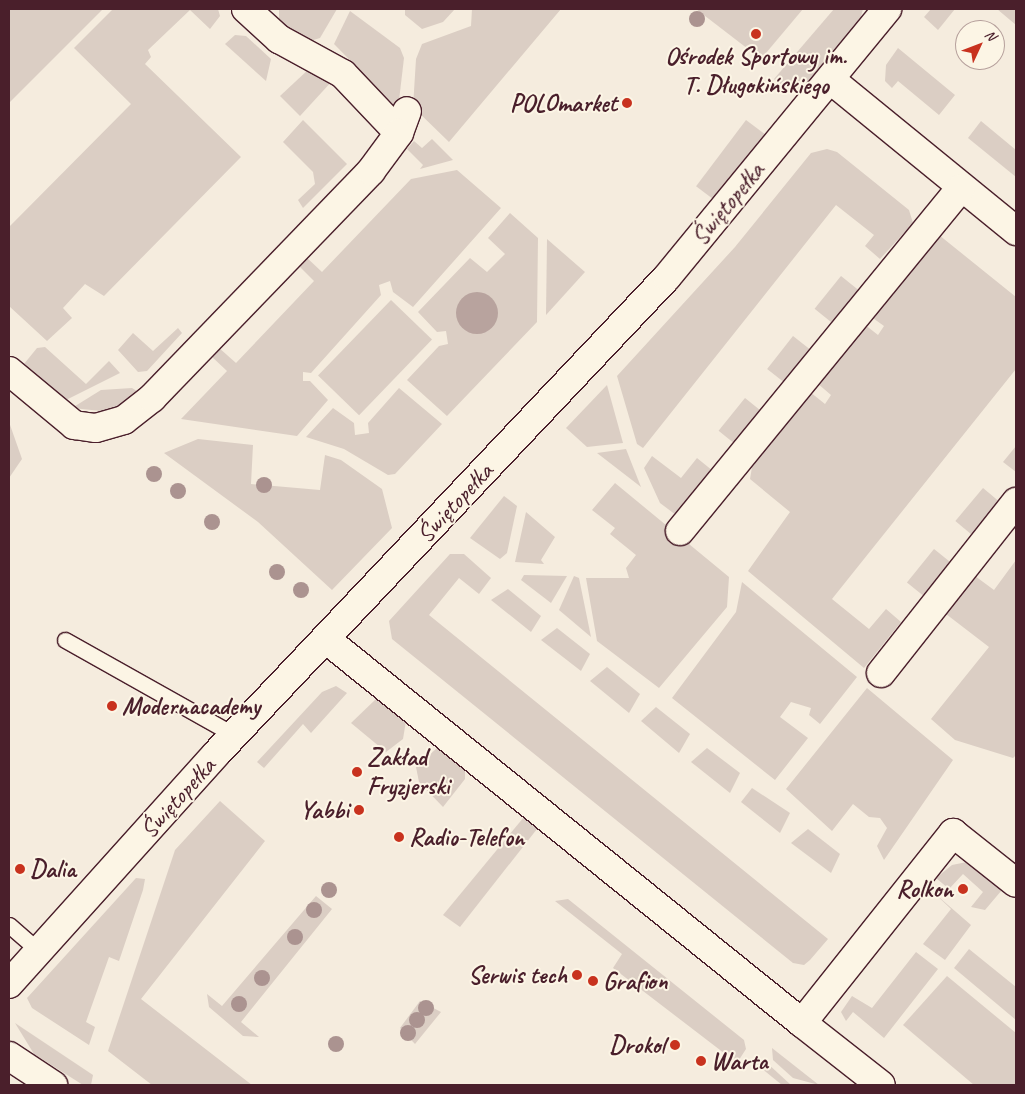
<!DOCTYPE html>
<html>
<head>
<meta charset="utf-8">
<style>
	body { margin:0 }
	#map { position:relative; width:1025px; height:1094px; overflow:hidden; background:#f5ecde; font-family:Caveat,sans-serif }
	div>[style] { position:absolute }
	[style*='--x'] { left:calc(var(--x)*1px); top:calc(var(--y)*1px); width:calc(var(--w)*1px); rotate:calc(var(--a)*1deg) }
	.green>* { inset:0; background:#dbcec4; transform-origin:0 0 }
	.water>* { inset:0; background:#b8a39e }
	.round { border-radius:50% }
	.roads { filter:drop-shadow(1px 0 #4a1f2b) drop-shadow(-1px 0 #4a1f2b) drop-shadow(0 1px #4a1f2b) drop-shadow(0 -1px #4a1f2b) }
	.lane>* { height:15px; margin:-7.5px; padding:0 7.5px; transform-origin:7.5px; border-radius:7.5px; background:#fcf5e5 }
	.street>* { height:28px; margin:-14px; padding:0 14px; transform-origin:14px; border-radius:14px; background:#fcf5e5 }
	.primary>* { height:28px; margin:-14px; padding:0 14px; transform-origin:14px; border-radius:14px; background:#fcf5e5 }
	.trees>* { width:16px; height:16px; margin:-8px; border-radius:50%; background:#ab9390 }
	.dots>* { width:14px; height:14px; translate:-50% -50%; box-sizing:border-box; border:2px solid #fcf5e5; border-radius:50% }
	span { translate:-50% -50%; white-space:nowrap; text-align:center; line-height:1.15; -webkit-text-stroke:4px #fcf5e5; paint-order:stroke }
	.poi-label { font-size:25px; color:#4a1f2b; font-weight:700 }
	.right { translate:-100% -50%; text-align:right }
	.left { translate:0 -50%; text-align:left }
	.street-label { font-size:25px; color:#4a1f2b }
	.frame { position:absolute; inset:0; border:10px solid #4a1f2b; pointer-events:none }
	.north { position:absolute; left:955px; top:20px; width:50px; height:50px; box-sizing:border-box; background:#fcf5e5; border:1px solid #b59f9b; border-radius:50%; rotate:47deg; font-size:14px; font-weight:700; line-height:20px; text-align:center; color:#4a1f2b }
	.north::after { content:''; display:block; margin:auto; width:18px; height:22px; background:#c8321e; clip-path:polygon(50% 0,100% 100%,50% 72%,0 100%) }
</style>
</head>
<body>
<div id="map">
	<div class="green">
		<div style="clip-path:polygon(9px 9px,103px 9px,9px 103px)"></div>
		<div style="clip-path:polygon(113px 9px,218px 9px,220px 16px,210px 29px,190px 10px,148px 50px,151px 57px,145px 64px,241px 157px,104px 296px,85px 284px,63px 308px,72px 318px,47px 341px,9px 306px,9px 227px,131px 104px,74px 48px)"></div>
		<div style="clip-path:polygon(279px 9px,337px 9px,320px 38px,310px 41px,298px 41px,279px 22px)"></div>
		<div style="clip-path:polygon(405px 9px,455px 9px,443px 22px,422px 29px,405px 15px)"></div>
		<div style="clip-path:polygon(472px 9px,561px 9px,449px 142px,413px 107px,416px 59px,422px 44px,471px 26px)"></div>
		<div style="clip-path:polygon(696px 9px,803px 9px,761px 59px)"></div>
		<div style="clip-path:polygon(834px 9px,863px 9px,860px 20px,809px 83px,796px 93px,786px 92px,774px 79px)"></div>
		<div style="clip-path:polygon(931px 9px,955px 9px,938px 30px,924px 17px)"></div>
		<div style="clip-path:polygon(997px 9px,1016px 9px,1016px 25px)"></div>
		<div style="clip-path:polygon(350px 11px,400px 48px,404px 58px,398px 109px,334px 44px)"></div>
		<div style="clip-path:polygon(235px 35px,246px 36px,271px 59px,266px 81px,225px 44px)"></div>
		<div style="clip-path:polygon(898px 48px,955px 95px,939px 115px,898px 81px,892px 88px,885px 81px,886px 65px)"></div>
		<div style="clip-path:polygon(310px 68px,333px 80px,300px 116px,280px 96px)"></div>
		<div style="clip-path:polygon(303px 120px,347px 164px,303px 208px,298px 200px,315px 184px,313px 172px,283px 142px)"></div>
		<div style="left:746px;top:120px;width:25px;height:83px;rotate:37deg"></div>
		<div style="clip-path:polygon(981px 121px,1016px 150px,1016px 177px,968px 138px)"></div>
		<div style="clip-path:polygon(432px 139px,453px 160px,420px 169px,423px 165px,407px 149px,414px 141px,422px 148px)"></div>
		<div style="clip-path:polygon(827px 149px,837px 152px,909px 210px,913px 223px,880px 259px,865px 246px,874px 235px,836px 205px,643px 448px,637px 444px,617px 376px,735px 247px,811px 153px)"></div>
		<div style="clip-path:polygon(457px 170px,501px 208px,413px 307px,393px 292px,390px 281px,379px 285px,381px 295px,311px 373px,303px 372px,303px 381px,310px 381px,328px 400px,297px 436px,181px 419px,227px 371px,210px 355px,218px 347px,236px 363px,314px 281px,297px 264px,305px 256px,322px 272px,411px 179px)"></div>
		<div style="clip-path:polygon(510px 213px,538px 238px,537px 322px,447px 416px,407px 380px,439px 346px,448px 344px,446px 331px,437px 332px,418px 312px,470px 258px,487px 272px,505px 254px,488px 238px)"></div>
		<div style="clip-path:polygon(939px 235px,1016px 297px,1016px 369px,832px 599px,869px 629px,886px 609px,901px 622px,864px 668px,748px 571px,790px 512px,750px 479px,752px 467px,810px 392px,825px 404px,831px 395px,817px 383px,864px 324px,878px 335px,884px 326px,870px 316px)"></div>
		<div style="clip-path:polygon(547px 239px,585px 272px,546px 315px)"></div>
		<div style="left:841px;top:276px;width:22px;height:42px;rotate:39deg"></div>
		<div style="left:391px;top:300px;width:57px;height:105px;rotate:44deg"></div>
		<div style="clip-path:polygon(178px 328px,182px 333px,147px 371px,138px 372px,118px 350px,133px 333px,153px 351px)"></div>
		<div style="left:793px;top:336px;width:23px;height:42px;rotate:38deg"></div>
		<div style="clip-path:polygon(45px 347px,86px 384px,109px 361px,120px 373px,64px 401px,24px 364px,37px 348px)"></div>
		<div style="clip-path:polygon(607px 385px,623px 443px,587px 447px,566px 428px)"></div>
		<div style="clip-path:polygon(132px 388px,140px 393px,111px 412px,72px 408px,101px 390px)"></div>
		<div style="clip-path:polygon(399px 388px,442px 424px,395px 474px,388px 475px,344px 449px,306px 437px,333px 408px,354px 423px,355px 435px,369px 433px,368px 423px)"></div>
		<div style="left:745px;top:398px;width:22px;height:42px;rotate:39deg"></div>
		<div style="clip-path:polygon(9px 422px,22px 459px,9px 478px)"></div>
		<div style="clip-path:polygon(198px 439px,253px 445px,251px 484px,320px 490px,325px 455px,341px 460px,382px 489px,392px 528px,332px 590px,258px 522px,164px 453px)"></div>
		<div style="clip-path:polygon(1016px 446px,1016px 472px,1003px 462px)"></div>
		<div style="clip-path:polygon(626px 449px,641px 487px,597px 453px)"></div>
		<div style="clip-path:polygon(652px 456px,681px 478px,697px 458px,713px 471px,676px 515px,660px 503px,644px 468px)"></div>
		<div style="clip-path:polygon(615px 483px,729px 577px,727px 607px,659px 688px,597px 641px,586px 578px,629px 578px,626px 568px,636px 555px,610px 534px,615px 528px,592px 510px)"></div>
		<div style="left:983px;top:488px;width:23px;height:43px;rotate:40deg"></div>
		<div style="clip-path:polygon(504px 496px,517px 506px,507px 553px,500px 559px,470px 538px)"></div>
		<div style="clip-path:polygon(526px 512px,555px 537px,541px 560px,544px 564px,515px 562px)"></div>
		<div style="left:934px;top:549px;width:22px;height:43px;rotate:39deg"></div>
		<div style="clip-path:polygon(450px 554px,464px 554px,491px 578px,479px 594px,459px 578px,429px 615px,828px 939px,810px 960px,804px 965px,793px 963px,392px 639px,389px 621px)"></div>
		<div style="clip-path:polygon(1016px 560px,1016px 755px,1013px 758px,955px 740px,931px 719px,989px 647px,946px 614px,975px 576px,994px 590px)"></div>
		<div style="clip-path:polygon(524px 575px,567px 576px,551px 603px,521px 580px)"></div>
		<div style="clip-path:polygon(574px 576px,579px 578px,591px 637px,559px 610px)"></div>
		<div style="clip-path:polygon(742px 582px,857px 677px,820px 724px,809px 715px,811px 708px,791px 702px,780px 717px,808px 738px,775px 780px,672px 698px,736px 612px)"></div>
		<div style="clip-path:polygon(508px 589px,541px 616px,531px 632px,491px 600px)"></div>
		<div style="clip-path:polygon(557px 628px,590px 654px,581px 671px,541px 640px)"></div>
		<div style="clip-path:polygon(607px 667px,640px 694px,629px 713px,590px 681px)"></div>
		<div style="clip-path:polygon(336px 686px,347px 693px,311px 733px,303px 724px,264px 768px,257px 762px,322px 692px)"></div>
		<div style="clip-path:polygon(867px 688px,953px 760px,884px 860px,877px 846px,887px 828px,880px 818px,869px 817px,853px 804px,832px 831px,786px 789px)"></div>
		<div style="clip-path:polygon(376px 699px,406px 721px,403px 739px,386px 752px,351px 723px)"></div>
		<div style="clip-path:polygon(656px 707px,690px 734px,679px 753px,641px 721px)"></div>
		<div style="clip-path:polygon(437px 748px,465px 770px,465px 779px,443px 807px,419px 782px,416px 767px)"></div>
		<div style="clip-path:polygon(707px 748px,740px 773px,730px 793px,691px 762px)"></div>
		<div style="clip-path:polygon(752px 788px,790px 813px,780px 833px,741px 802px)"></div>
		<div style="clip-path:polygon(220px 801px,265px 841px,141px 999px,252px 1085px,152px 1085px,108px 1051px,175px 850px)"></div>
		<div style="clip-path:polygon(524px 817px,537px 829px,460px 927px,443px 915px)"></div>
		<div style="clip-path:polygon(808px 829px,840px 854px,831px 873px,791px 843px)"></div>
		<div style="clip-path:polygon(967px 862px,1007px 884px,985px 910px,971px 907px,983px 892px,963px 874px,949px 889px,936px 878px,952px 865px)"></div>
		<div style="clip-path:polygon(136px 878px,145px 879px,143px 890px,119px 961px,109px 957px,86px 1022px,95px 1027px,89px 1045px,32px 1008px,27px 998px)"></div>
		<div style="clip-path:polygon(933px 892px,971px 925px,945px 960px,923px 944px,951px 909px)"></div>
		<div style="clip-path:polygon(316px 896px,332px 909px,241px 1022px,259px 1037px,243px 1036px,209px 1007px,207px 994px,222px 1006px)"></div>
		<div style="clip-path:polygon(568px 899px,744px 1040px,746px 1049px,737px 1063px,613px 968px,622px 954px,555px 901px)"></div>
		<div style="clip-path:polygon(969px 949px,1016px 987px,1016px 1020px,954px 968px)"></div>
		<div style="clip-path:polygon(916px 952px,938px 969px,884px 1038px,853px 1012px,846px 1021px,841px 1012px,852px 996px,872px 1008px)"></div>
		<div style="clip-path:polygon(947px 976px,1016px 1033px,1016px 1085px,974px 1085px,903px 1025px)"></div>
		<div style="clip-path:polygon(420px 1001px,441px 1012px,415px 1044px,400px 1028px)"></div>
		<div style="clip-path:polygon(15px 1023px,93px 1075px,91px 1085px,83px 1085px,34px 1054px)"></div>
		<div style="clip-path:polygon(772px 1048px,819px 1085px,793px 1078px,773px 1060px)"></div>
		<div style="clip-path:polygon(761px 1061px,766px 1062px,791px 1085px,782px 1085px,756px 1064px)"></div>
	</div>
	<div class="water">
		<div class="round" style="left:456px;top:292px;width:42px;height:42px"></div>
	</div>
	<div class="roads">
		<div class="lane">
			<div style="--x:65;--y:640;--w:194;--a:29.3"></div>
			<div style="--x:9;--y:925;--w:41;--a:41.1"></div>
		</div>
		<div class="street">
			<div style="--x:246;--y:9;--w:45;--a:42.3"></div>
			<div style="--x:279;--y:39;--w:73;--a:28.7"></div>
			<div style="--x:343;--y:74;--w:81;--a:46.5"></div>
			<div style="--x:399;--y:133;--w:23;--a:-70"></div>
			<div style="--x:831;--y:80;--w:239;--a:39.2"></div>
			<div style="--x:9;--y:371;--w:85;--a:39.7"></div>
			<div style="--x:74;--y:425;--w:22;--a:8"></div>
			<div style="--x:96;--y:428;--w:29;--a:-16"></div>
			<div style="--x:124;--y:420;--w:36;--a:-38"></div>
			<div style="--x:152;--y:398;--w:315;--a:-46"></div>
			<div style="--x:371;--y:171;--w:47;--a:-53.6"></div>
			<div style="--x:680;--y:531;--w:442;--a:-50.7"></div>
			<div style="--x:327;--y:640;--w:610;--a:38.88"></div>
			<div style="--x:802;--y:1023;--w:243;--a:-51.5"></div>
			<div style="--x:953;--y:833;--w:80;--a:38.4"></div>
			<div style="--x:881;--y:673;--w:218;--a:-51.7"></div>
			<div style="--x:9;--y:984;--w:309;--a:-48"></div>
			<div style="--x:216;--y:754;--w:656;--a:-46.6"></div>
			<div style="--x:667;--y:277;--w:347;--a:-50.6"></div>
			<div style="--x:802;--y:1023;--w:100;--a:38.1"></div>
		</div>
		<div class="primary">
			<div style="--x:9;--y:1056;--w:53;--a:33.4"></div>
		</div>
	</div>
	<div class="trees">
		<div style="left:697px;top:19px"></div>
		<div style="left:154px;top:474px"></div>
		<div style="left:264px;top:485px"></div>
		<div style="left:178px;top:491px"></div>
		<div style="left:212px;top:522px"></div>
		<div style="left:277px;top:572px"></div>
		<div style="left:301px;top:590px"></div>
		<div style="left:329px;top:890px"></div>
		<div style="left:314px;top:910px"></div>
		<div style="left:295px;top:937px"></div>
		<div style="left:262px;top:978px"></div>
		<div style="left:239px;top:1004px"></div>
		<div style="left:426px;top:1008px"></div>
		<div style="left:417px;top:1020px"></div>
		<div style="left:408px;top:1033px"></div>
		<div style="left:336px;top:1044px"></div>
	</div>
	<div class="dots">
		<div style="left:756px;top:34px;background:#c8321e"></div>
		<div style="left:627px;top:103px;background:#c8321e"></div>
		<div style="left:112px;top:706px;background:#c8321e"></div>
		<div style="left:357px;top:772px;background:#c8321e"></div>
		<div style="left:359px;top:810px;background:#c8321e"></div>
		<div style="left:399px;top:837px;background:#c8321e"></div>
		<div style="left:20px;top:869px;background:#c8321e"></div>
		<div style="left:963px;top:889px;background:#c8321e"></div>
		<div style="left:577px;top:975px;background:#c8321e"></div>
		<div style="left:593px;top:981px;background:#c8321e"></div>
		<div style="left:675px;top:1045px;background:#c8321e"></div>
		<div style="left:701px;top:1061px;background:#c8321e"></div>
	</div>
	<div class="poi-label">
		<span style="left:756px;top:71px">Ośrodek Sportowy im.<br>T. Długokińskiego</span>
		<span class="right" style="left:617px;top:103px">POLOmarket</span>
		<span class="left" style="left:122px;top:706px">Modernacademy</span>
		<span class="left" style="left:367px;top:772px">Zakład<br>Fryzjerski</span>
		<span class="right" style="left:349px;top:810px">Yabbi</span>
		<span class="left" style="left:409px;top:837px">Radio-Telefon</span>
		<span class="left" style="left:30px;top:869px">Dalia</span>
		<span class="right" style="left:953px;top:889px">Rolkon</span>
		<span class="right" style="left:567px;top:975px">Serwis tech</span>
		<span class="left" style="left:603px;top:981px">Grafion</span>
		<span class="right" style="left:665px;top:1045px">Drokol</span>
		<span class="left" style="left:711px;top:1061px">Warta</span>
	</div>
	<div class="street-label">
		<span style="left:728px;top:204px;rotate:-50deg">Świętopełka</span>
		<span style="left:455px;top:503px;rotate:-47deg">Świętopełka</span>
		<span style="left:178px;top:798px;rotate:-48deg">Świętopełka</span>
	</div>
	<div class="frame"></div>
	<div class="north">N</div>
</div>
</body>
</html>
